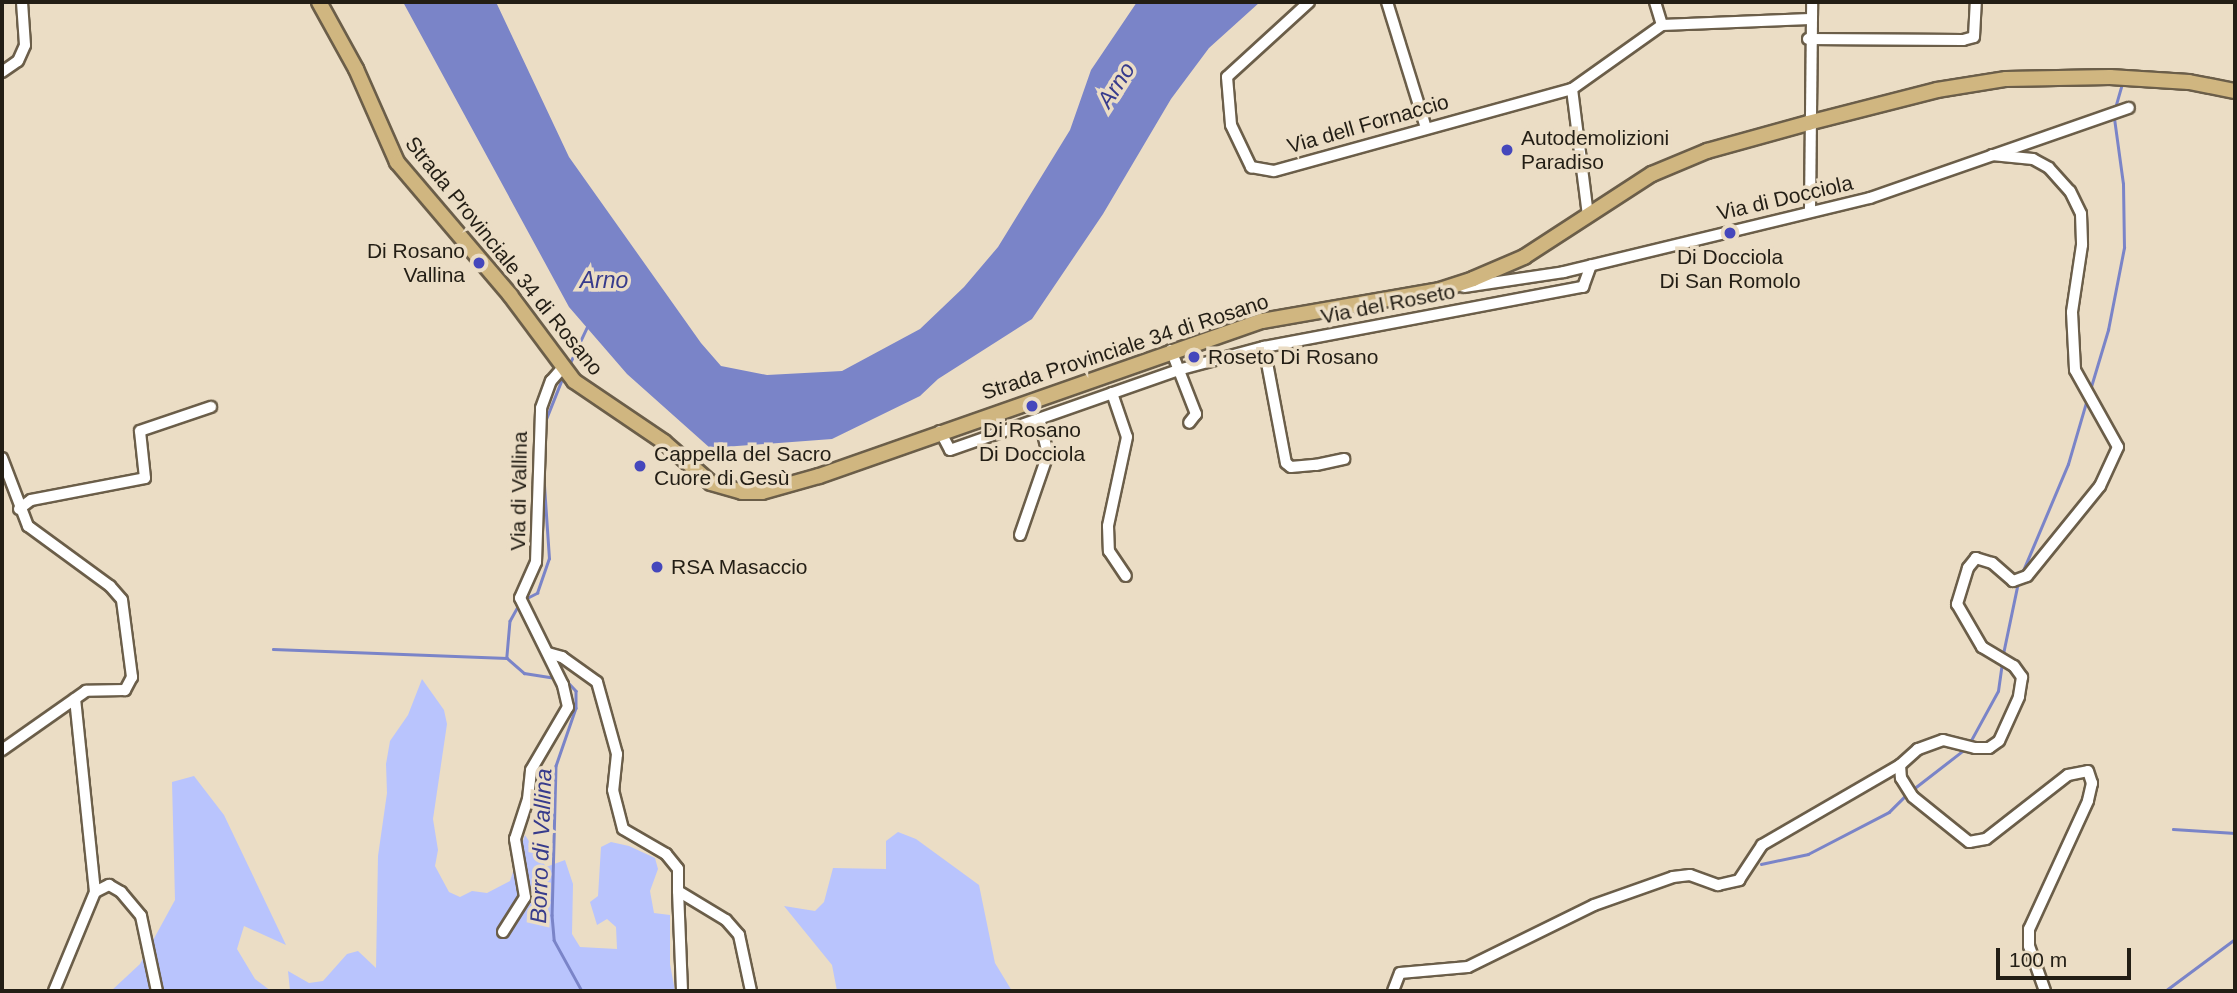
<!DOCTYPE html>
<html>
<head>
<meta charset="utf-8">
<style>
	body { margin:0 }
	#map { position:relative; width:2237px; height:993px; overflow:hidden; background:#ebddc5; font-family:Arial,sans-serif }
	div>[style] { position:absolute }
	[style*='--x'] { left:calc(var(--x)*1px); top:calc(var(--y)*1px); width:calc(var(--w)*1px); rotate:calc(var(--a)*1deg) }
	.green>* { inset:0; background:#b9c4fd }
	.water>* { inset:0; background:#7a84c8 }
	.stream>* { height:2.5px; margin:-1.25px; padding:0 1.25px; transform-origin:1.25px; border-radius:1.25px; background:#7a84c8 }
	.roads { filter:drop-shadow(2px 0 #6b5e49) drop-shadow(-2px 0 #6b5e49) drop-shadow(0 2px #6b5e49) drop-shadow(0 -2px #6b5e49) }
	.minor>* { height:10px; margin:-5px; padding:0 5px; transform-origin:5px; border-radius:5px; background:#fff }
	.major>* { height:14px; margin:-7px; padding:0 7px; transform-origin:7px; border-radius:7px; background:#d0b680 }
	.dots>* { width:19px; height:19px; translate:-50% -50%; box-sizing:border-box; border:4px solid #ebddc5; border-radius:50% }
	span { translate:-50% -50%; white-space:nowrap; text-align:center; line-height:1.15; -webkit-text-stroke:7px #ebddc5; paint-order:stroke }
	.street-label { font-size:21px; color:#231e15 }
	.poi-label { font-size:21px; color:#231e15 }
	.left { translate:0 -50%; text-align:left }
	.right { translate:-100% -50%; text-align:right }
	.water-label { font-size:23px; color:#373b8c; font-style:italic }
	.frame { position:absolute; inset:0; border:4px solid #231e15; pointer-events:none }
	.scale { position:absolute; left:1996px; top:948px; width:135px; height:32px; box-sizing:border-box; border:4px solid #231e15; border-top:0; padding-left:9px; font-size:21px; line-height:24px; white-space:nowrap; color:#231e15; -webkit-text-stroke:5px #ebddc5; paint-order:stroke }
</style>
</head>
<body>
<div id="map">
	<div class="green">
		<div style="clip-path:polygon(422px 679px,444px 710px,447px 724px,433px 819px,438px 850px,435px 866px,449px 892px,460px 897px,472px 891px,487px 893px,510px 881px,525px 835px,546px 867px,565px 860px,573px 884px,572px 934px,580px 947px,617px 949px,616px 927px,607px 919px,597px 925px,590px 902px,598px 896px,601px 847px,611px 842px,629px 846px,655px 858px,658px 869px,650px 891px,654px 913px,670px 915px,670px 964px,675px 991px,290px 991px,288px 971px,309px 983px,323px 981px,347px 954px,358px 951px,376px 968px,378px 856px,387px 793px,386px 764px,390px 741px,408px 715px)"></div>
		<div style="clip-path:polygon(194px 776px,224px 815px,286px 945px,244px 926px,237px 949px,255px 979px,271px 991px,111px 991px,140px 964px,175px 900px,172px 782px)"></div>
		<div style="clip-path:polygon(898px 832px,916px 839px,979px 885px,995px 963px,1012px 991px,837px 991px,832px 965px,784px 906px,815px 911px,824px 902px,833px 868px,886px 869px,886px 841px)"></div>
	</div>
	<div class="water">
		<div style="clip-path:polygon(403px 2px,496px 2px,569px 157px,701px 343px,721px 366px,767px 375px,842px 371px,920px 329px,964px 287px,998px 247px,1070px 130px,1091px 70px,1137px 2px,1260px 2px,1209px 48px,1171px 99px,1103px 214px,1032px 319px,938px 379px,920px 396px,832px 439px,710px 448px,627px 374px,569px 307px)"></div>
	</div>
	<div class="stream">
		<div style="--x:2115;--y:108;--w:25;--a:-74"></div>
		<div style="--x:569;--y:365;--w:42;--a:-64.7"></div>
		<div style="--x:2090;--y:390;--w:63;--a:-73.3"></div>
		<div style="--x:2108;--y:330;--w:84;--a:-79"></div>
		<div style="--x:2124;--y:248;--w:64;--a:-90.9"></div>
		<div style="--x:2123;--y:184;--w:67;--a:-97.8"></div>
		<div style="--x:546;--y:419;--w:48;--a:-68.2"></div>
		<div style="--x:2022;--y:573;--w:118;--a:-67.1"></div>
		<div style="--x:2068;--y:464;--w:68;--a:-73.7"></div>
		<div style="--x:523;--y:600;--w:16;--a:-27"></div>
		<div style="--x:537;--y:593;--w:36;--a:-71"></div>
		<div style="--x:549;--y:559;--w:74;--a:-93.9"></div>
		<div style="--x:519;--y:605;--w:18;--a:119"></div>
		<div style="--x:510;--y:621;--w:37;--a:95"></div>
		<div style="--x:507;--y:658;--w:23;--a:41"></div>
		<div style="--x:524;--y:673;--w:30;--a:9"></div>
		<div style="--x:273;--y:649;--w:234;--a:2.2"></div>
		<div style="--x:2003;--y:654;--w:74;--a:-78.2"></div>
		<div style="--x:565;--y:679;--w:16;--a:47"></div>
		<div style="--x:576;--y:691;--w:17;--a:90"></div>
		<div style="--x:576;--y:708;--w:61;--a:109"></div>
		<div style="--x:556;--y:766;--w:149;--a:91.5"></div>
		<div style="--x:552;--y:915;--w:25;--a:85"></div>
		<div style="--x:554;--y:940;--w:58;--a:61.2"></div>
		<div style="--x:1969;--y:744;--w:60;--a:-61.3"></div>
		<div style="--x:1998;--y:691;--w:27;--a:-82"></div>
		<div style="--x:1912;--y:790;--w:67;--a:-37.7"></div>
		<div style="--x:2173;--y:829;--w:62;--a:3.7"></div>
		<div style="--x:1761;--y:864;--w:48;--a:-12"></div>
		<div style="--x:1808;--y:854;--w:91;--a:-27.4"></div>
		<div style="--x:1889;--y:812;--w:25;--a:-45"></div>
		<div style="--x:2165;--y:991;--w:87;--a:-36.6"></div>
	</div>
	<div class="roads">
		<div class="minor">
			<div style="--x:1309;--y:2;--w:111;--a:137.6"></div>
			<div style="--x:1227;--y:77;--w:48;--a:85.2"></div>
			<div style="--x:1231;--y:125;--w:47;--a:64.5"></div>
			<div style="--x:1251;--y:167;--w:23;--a:10"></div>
			<div style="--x:1274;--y:171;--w:309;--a:-15.4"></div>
			<div style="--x:1572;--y:89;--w:110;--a:-35.4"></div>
			<div style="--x:1662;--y:25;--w:148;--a:-2.3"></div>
			<div style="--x:1387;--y:2;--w:132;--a:72.8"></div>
			<div style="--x:1655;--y:2;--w:24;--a:73"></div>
			<div style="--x:1808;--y:39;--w:155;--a:0.4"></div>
			<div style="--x:1963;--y:40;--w:11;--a:-15"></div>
			<div style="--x:1974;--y:37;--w:35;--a:-87"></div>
			<div style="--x:2;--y:72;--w:19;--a:-35"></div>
			<div style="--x:18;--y:61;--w:17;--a:-66"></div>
			<div style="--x:25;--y:45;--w:43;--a:-94"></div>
			<div style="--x:1572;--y:89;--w:127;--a:82.8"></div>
			<div style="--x:1992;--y:155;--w:41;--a:5.6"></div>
			<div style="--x:2033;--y:159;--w:18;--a:29"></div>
			<div style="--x:2049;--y:168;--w:31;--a:48"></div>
			<div style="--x:2070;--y:191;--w:25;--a:64"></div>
			<div style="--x:2081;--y:214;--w:31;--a:88"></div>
			<div style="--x:2082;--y:245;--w:68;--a:98.5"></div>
			<div style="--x:2072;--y:312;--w:58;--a:87"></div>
			<div style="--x:2075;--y:370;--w:88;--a:60.8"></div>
			<div style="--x:2118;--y:447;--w:43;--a:114.8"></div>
			<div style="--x:2100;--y:486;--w:116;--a:129"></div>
			<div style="--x:2027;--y:576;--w:15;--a:160"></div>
			<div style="--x:2013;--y:581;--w:28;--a:-139"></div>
			<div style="--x:1992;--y:563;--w:17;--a:-163"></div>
			<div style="--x:1976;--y:558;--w:13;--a:129"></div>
			<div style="--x:1968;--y:568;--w:38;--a:107"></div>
			<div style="--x:1957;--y:604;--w:50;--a:59.8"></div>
			<div style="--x:1982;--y:647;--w:37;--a:31"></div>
			<div style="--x:2014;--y:666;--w:14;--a:54"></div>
			<div style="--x:2022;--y:677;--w:20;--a:99"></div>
			<div style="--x:2019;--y:697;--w:48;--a:114.4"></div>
			<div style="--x:1999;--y:741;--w:12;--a:145"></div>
			<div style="--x:1989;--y:748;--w:14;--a:180"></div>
			<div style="--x:1975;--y:748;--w:33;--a:-166"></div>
			<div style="--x:1943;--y:740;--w:27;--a:160"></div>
			<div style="--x:1918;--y:749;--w:24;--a:138"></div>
			<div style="--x:1900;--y:765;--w:13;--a:86"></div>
			<div style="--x:1901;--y:778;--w:22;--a:58"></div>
			<div style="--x:1913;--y:797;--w:72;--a:38.8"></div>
			<div style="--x:1969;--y:842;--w:17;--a:-10"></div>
			<div style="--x:1986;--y:839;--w:104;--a:-38"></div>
			<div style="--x:2068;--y:775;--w:20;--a:-11"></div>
			<div style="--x:2088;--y:771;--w:13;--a:72"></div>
			<div style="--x:2092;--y:783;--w:18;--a:103"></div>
			<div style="--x:2088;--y:801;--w:141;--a:114.7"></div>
			<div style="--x:2029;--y:929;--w:17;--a:90"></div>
			<div style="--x:2029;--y:946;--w:48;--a:70.4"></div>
			<div style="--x:1810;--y:210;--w:208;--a:-89.4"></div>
			<div style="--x:1464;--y:287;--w:101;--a:-8.5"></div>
			<div style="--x:1564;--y:272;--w:315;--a:-13.6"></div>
			<div style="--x:1870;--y:198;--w:274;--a:-19.2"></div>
			<div style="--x:1264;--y:347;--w:118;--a:79.3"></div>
			<div style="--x:1286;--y:463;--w:6;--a:39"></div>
			<div style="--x:1291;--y:467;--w:25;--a:-5"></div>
			<div style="--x:1316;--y:465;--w:29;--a:-12"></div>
			<div style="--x:1171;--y:350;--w:69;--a:68.7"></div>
			<div style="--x:1196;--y:414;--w:11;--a:128"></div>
			<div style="--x:1112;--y:393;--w:46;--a:71.2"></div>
			<div style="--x:1127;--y:437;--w:91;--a:102.1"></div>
			<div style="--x:1108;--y:526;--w:25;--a:88"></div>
			<div style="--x:1109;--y:551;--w:30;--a:56"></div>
			<div style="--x:940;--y:431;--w:21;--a:62"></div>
			<div style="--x:950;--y:450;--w:242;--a:-19.3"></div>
			<div style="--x:1178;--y:370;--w:89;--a:-15"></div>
			<div style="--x:1264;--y:347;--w:325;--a:-10.7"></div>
			<div style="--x:1583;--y:287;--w:23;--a:-70"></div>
			<div style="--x:2;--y:458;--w:73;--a:69.1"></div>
			<div style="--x:28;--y:526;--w:102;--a:36.2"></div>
			<div style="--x:110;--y:586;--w:18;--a:49"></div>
			<div style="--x:122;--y:600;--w:78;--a:82.6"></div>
			<div style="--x:132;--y:677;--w:15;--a:118"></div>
			<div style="--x:125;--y:690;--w:39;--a:179"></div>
			<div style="--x:86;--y:691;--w:103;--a:144.9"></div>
			<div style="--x:19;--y:509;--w:15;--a:-37"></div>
			<div style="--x:31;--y:500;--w:116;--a:-10.9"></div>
			<div style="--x:145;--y:478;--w:47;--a:-96.1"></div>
			<div style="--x:140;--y:431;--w:75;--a:-18.7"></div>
			<div style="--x:1020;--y:535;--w:86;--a:-70.9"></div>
			<div style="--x:1048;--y:454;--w:36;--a:-104"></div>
			<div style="--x:548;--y:653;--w:15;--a:16"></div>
			<div style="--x:562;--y:657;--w:43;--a:35.5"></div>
			<div style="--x:597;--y:682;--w:75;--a:74.5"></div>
			<div style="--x:617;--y:754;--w:36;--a:96"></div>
			<div style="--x:613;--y:790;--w:40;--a:75.6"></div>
			<div style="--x:623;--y:829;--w:50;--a:30.2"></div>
			<div style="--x:666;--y:854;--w:19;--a:51"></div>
			<div style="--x:678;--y:869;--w:22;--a:90"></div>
			<div style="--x:678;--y:891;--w:56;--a:31.1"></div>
			<div style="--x:726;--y:920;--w:20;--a:49"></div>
			<div style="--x:739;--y:935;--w:57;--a:77.9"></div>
			<div style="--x:678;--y:891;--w:100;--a:87.7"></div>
			<div style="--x:95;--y:892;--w:16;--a:-27"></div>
			<div style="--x:109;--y:885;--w:14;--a:30"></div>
			<div style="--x:121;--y:892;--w:31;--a:50"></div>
			<div style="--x:141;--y:916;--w:77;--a:78"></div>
			<div style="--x:503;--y:932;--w:41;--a:-57.8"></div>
			<div style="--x:525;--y:897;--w:59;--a:-99.8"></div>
			<div style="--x:515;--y:839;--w:42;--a:-72"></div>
			<div style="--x:528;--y:799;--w:29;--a:-84"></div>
			<div style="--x:531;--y:770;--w:73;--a:-59.6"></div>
			<div style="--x:568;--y:707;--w:23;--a:-103"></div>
			<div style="--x:563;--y:685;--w:97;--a:-116.3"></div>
			<div style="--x:520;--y:598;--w:39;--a:-66"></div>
			<div style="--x:536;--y:562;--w:154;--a:-88.1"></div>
			<div style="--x:541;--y:408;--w:29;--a:-70"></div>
			<div style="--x:551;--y:381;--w:18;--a:-49"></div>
			<div style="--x:54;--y:991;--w:107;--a:-67.5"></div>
			<div style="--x:95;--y:892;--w:194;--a:-95.9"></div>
			<div style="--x:1393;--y:991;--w:19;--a:-69"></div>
			<div style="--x:1400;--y:973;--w:68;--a:-5"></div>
			<div style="--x:1468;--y:967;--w:140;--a:-26.2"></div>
			<div style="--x:1594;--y:905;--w:84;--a:-19.5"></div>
			<div style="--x:1673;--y:877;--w:17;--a:-7"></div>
			<div style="--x:1690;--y:875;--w:30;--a:20"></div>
			<div style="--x:1718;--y:885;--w:22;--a:-13"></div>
			<div style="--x:1739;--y:880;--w:42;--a:-56.7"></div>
			<div style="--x:1762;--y:845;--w:160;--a:-30.1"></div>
		</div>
		<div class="major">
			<div style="--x:319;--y:2;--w:77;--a:61.1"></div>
			<div style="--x:356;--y:69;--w:102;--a:66.2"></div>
			<div style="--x:397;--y:162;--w:175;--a:49.6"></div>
			<div style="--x:510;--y:295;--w:107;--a:53.3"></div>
			<div style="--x:574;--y:381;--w:109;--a:34.1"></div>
			<div style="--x:664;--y:442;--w:62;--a:41.1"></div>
			<div style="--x:711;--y:483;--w:32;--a:16"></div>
			<div style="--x:742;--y:492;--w:20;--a:0"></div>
			<div style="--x:762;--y:492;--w:59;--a:-15.7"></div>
			<div style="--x:819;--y:476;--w:469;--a:-19.3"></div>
			<div style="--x:1262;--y:321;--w:181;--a:-9.9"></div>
			<div style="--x:1440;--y:290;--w:35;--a:-18"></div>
			<div style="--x:1473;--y:279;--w:56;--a:-23.3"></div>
			<div style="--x:1524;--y:257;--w:153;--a:-33"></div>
			<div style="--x:1652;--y:174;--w:60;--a:-22.7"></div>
			<div style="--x:1707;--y:151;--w:105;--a:-15.5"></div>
			<div style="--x:1808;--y:123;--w:133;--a:-14.3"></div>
			<div style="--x:1937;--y:90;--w:70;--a:-9.1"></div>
			<div style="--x:2006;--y:79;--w:104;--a:-1.1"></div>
			<div style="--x:2110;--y:77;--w:79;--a:3.6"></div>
			<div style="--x:2189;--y:82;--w:47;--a:11.1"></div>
		</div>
	</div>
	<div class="dots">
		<div style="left:1507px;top:150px;background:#4547bc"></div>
		<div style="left:1730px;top:233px;background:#4547bc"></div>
		<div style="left:479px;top:263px;background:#4547bc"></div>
		<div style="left:1194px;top:357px;background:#4547bc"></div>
		<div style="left:1032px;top:406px;background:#4547bc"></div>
		<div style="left:640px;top:466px;background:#4547bc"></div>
		<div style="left:657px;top:567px;background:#4547bc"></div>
	</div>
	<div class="street-label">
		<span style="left:1368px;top:124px;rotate:-16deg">Via dell Fornaccio</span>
		<span style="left:1785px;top:198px;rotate:-13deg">Via di Docciola</span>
		<span style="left:504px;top:256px;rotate:51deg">Strada Provinciale 34 di Rosano</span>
		<span style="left:1388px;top:304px;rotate:-11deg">Via del Roseto</span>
		<span style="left:1125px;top:347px;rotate:-18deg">Strada Provinciale 34 di Rosano</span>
		<span style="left:519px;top:491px;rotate:-89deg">Via di Vallina</span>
	</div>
	<div class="poi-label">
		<span class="left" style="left:1521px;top:150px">Autodemolizioni<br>Paradiso</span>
		<span class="right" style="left:465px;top:263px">Di Rosano<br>Vallina</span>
		<span style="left:1730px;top:269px">Di Docciola<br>Di San Romolo</span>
		<span class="left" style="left:1208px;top:357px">Roseto Di Rosano</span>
		<span style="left:1032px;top:442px">Di Rosano<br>Di Docciola</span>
		<span class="left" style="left:654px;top:466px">Cappella del Sacro<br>Cuore di Gesù</span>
		<span class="left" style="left:671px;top:567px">RSA Masaccio</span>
	</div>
	<div class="water-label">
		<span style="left:1116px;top:85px;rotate:-57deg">Arno</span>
		<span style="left:604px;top:280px">Arno</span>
		<span style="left:541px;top:846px;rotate:-88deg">Borro di Vallina</span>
	</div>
	<div class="frame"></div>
	<div class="scale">100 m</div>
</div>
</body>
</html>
